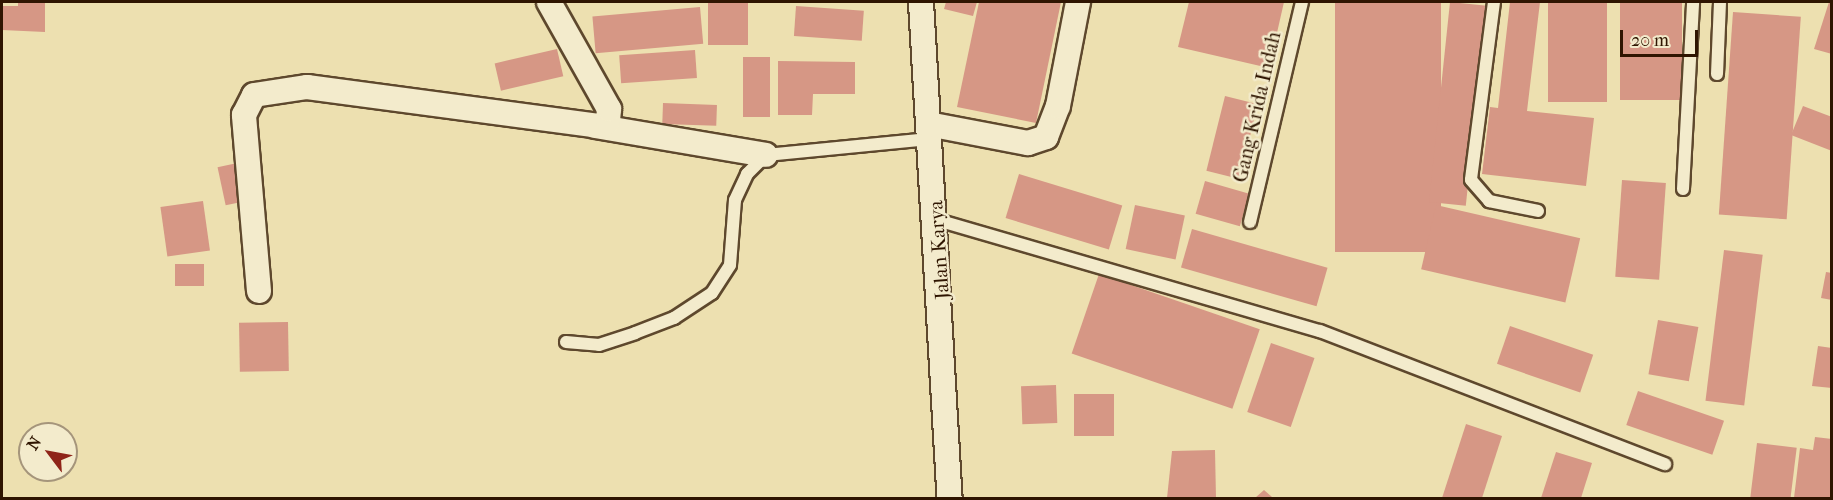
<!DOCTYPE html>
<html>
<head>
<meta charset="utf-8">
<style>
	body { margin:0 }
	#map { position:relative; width:1833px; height:500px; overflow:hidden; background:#ede0b0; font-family:"IM FELL French Canon",serif }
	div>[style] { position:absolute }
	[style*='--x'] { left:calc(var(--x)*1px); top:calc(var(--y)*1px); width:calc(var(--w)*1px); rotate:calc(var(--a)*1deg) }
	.building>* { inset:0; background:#d69785; transform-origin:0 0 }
	.roads { filter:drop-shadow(2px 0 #5e482d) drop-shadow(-2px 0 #5e482d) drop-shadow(0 2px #5e482d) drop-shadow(0 -2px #5e482d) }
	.lane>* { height:12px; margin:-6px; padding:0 6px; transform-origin:6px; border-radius:6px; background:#f3ebcc }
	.street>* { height:24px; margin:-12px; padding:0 12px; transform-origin:12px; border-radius:12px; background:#f3ebcc }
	span { translate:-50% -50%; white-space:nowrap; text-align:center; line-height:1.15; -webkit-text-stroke:5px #f3ebcc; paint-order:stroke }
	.street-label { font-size:20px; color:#2f1501 }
	.frame { position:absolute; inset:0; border:3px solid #2f1501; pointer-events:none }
	.north { position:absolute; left:18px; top:422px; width:60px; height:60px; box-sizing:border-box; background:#f3ebcc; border:2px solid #a5957b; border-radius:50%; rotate:302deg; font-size:16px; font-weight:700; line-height:24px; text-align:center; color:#2f1501 }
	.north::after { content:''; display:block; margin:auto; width:21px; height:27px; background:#8f2418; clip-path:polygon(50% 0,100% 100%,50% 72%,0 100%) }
	.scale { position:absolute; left:1620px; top:30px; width:78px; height:27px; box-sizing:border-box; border:3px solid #2f1501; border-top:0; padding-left:8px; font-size:18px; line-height:21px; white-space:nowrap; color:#2f1501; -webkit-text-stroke:4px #f3ebcc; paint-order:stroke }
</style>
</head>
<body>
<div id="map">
	<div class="building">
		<div style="clip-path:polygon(18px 2px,45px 2px,45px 32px,2px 30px,2px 6px,18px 6px)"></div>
		<div style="left:708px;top:2px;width:40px;height:43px"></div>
		<div style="clip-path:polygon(946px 2px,977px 2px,973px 16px,944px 9px)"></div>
		<div style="clip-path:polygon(979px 2px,1061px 2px,1036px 123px,957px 107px)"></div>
		<div style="clip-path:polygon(1189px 2px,1284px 2px,1269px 68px,1178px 47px)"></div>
		<div style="left:1335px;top:2px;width:106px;height:250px"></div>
		<div style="left:1450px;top:2px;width:37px;height:201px;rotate:6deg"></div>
		<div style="clip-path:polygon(1510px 2px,1540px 2px,1527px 111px,1594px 118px,1586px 186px,1482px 174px,1490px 107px,1498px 108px)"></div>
		<div style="left:1548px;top:2px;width:59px;height:100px"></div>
		<div style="left:1620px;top:2px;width:62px;height:98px"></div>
		<div style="clip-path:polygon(1829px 2px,1832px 2px,1832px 54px,1814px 49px)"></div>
		<div style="left:796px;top:6px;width:68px;height:30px;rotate:4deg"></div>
		<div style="left:700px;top:7px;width:37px;height:108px;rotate:85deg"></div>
		<div style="left:1733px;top:12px;width:68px;height:203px;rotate:4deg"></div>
		<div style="left:557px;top:49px;width:28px;height:64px;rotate:77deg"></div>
		<div style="left:695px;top:50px;width:28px;height:76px;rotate:86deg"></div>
		<div style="left:743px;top:57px;width:27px;height:60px"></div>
		<div style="clip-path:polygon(778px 61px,855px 62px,855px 94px,813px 94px,812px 115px,778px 115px)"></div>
		<div style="left:1225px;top:96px;width:34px;height:77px;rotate:14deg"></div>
		<div style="left:663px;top:103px;width:54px;height:21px;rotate:2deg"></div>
		<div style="clip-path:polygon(1803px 106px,1832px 117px,1832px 151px,1791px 135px)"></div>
		<div style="left:242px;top:162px;width:39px;height:25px;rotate:78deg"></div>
		<div style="left:1019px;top:174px;width:108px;height:46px;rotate:17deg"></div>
		<div style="left:1622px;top:180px;width:44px;height:97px;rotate:4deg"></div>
		<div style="left:1205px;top:181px;width:46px;height:34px;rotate:16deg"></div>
		<div style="left:203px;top:201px;width:50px;height:43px;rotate:82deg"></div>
		<div style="left:1135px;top:205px;width:51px;height:45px;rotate:12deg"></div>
		<div style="left:1436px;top:205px;width:148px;height:66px;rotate:13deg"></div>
		<div style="left:1192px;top:229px;width:141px;height:40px;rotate:16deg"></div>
		<div style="left:1724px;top:250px;width:39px;height:152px;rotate:7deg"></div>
		<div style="left:204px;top:264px;width:22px;height:29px;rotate:90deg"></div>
		<div style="clip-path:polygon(1826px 272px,1832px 273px,1832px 300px,1821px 298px)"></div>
		<div style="left:1099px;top:274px;width:170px;height:84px;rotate:19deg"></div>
		<div style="left:1658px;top:320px;width:41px;height:55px;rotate:10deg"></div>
		<div style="left:288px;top:322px;width:49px;height:49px;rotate:89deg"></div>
		<div style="left:1510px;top:326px;width:88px;height:40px;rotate:19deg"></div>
		<div style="left:1271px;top:343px;width:46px;height:73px;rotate:19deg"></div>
		<div style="clip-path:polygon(1818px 346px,1832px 348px,1832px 388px,1812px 386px)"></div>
		<div style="left:1056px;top:385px;width:38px;height:35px;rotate:88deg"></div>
		<div style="left:1638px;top:391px;width:91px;height:36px;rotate:19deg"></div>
		<div style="left:1074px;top:394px;width:40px;height:42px"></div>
		<div style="clip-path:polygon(1466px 424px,1502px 436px,1482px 498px,1442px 498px)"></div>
		<div style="clip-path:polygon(1815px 437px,1832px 439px,1832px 498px,1794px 498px,1800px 448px,1813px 450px)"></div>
		<div style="left:1757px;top:443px;width:40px;height:56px;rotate:7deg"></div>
		<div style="clip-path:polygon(1215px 450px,1216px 498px,1167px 498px,1172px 451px)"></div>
		<div style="clip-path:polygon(1556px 452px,1592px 463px,1581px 498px,1541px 498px)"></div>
		<div style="clip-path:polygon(1264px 490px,1273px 498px,1255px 498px)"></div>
	</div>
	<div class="roads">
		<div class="lane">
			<div style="--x:1494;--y:2;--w:179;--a:97.4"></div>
			<div style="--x:1471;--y:180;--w:28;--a:49"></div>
			<div style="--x:1489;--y:201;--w:50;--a:11.5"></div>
			<div style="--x:1717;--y:74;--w:72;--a:-87.6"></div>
			<div style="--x:1683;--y:189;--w:187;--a:-86.9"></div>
			<div style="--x:937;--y:220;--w:399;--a:16.2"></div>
			<div style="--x:1320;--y:331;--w:370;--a:21.1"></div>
			<div style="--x:1250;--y:222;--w:226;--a:-76.7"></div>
			<div style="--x:566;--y:342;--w:33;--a:5"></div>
			<div style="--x:599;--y:345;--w:38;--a:-18"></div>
			<div style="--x:635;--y:333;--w:42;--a:-21"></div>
			<div style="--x:674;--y:318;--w:45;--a:-33.3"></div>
			<div style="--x:712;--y:293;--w:33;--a:-57"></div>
			<div style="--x:730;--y:265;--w:65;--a:-85.6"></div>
			<div style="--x:735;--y:200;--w:29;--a:-65"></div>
			<div style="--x:747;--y:174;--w:27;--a:-45"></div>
			<div style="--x:766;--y:155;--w:164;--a:-5.6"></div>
		</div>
		<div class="street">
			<div style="--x:921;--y:2;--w:497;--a:86.7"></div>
			<div style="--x:928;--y:124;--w:102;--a:10.8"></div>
			<div style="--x:1028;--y:143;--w:19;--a:-18"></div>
			<div style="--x:1046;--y:137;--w:33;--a:-69"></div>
			<div style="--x:1058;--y:106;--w:106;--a:-79.1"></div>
			<div style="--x:595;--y:126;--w:173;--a:9.6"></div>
			<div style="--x:259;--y:291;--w:177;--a:-94.9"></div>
			<div style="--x:244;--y:115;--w:22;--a:-63"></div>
			<div style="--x:254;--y:95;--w:54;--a:-8.6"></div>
			<div style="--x:307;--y:87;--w:296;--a:7.6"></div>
			<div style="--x:600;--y:126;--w:9;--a:-32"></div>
			<div style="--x:608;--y:121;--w:12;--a:-85"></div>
			<div style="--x:609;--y:109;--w:123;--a:-119.3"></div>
		</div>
	</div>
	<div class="street-label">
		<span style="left:1257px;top:107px;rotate:-77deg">Gang Krida Indah</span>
		<span style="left:939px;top:250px;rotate:-94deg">Jalan Karya</span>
	</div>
	<div class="frame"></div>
	<div class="north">N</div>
	<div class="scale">20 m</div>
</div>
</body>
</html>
